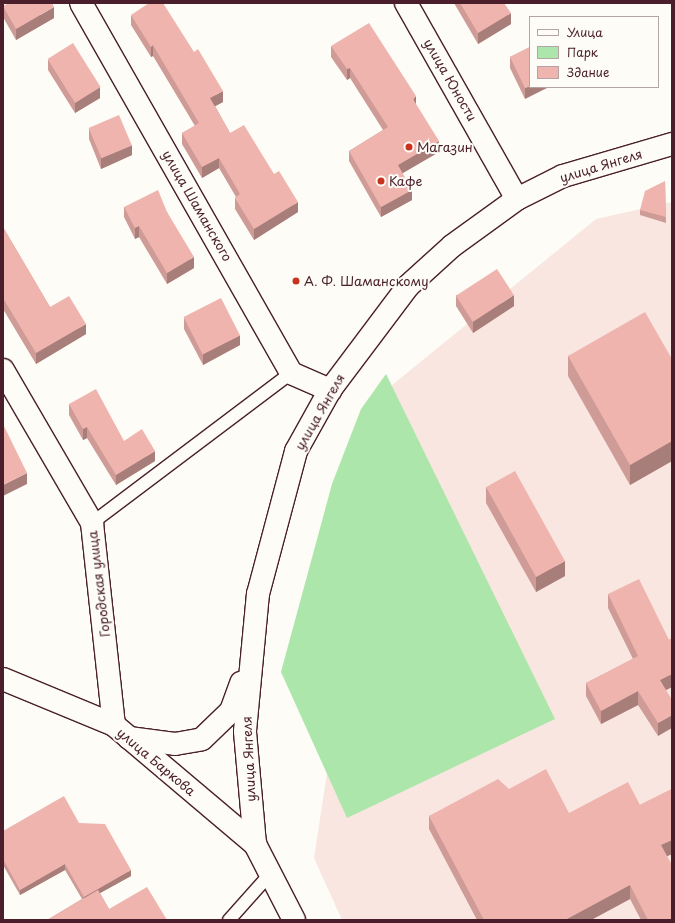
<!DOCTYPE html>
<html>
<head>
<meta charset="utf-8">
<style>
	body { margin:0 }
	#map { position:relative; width:675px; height:923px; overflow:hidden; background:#fdfcf7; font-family:"Playpen Sans",sans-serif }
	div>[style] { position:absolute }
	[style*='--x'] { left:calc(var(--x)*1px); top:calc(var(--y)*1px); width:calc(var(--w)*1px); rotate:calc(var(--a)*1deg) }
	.built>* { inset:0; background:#f9e6e1 }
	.green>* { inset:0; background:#ade6aa }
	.roads { filter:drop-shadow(1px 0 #4a1f2b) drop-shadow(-1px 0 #4a1f2b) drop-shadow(0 1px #4a1f2b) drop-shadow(0 -1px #4a1f2b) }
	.service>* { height:12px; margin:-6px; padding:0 6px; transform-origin:6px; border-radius:6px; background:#fdfcf7 }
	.minor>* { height:22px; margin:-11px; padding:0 11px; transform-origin:11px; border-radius:11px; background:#fdfcf7 }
	.tertiary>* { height:22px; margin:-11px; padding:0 11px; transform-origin:11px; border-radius:11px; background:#fdfcf7 }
	.secondary>* { height:22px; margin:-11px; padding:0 11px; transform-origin:11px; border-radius:11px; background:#fdfcf7 }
	.wall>* { inset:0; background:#ce9b96 }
	.shaded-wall>* { inset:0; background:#a87e7a }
	.building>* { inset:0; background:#f0b4af; transform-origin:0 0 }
	.dots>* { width:11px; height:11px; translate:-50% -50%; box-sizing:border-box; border:2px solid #fdfcf7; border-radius:50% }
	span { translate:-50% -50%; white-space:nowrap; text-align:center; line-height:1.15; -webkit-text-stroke:4px #fdfcf7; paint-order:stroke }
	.street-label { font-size:13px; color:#4a1f2b }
	.poi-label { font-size:13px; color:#4a1f2b }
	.left { translate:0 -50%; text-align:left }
	.frame { position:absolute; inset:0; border:4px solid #4a1f2b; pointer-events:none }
	.legend { position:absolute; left:529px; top:16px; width:130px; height:72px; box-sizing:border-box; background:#fdfcf7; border:1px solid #b5a4a5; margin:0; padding:5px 7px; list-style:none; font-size:12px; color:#4a1f2b }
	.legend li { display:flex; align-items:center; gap:8px; height:20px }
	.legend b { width:20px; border:1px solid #b5a4a5 }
</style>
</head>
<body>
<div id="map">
	<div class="built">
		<div style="clip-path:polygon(672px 202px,672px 920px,342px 920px,314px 858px,386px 390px,596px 219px)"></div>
	</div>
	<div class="green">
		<div style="clip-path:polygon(386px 374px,555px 719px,347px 818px,281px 672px,332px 484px,361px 409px)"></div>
	</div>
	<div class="roads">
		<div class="service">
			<div style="--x:92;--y:523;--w:249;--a:-37"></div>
			<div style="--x:229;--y:920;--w:62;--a:-48.3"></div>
		</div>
		<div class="minor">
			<div style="--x:81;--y:3;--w:425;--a:60.4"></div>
			<div style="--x:291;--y:373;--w:43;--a:23.6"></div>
			<div style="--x:406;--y:3;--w:225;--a:60.5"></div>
			<div style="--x:3;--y:370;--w:177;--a:59.8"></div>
			<div style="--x:92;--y:523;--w:203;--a:83.8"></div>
		</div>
		<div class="tertiary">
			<div style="--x:129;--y:738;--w:46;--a:7.4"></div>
			<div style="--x:175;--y:744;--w:27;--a:-10"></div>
			<div style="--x:202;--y:739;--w:40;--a:-44"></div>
			<div style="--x:231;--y:711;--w:30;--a:-70"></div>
			<div style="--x:255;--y:844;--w:113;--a:-95.1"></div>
			<div style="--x:245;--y:731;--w:138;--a:-84.6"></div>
			<div style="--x:258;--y:594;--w:148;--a:-75.1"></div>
			<div style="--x:296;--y:451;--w:70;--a:-60.9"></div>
			<div style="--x:330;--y:390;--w:130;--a:-53.1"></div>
			<div style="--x:408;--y:286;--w:59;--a:-42.3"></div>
			<div style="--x:452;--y:246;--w:80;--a:-35.9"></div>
			<div style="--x:517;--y:199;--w:51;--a:-26.6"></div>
			<div style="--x:563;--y:176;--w:114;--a:-16.4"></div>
		</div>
		<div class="secondary">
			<div style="--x:3;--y:679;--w:120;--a:22.5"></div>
			<div style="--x:114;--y:725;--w:185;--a:40.2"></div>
			<div style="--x:255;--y:844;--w:85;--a:62.8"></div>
		</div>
	</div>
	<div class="wall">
		<div style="clip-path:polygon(454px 3px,504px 3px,511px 24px,478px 44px)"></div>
		<div style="clip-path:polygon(3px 6px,54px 18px,16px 40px,3px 17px)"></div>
		<div style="clip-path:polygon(131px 15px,223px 102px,215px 106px,230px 133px,274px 174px,298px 212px,254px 240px,235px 209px,235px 198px,236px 197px,219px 168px,202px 178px,182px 144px,182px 133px,195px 126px,153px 56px,151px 57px,131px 25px)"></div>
		<div style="clip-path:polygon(331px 46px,416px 105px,439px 152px,402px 173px,412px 200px,381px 217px,349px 161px,349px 151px,383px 130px,350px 78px,347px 80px,331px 57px)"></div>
		<div style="clip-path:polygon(530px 47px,525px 99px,510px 68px,510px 57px)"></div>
		<div style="clip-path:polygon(48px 59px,100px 98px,75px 113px,48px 70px)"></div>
		<div style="clip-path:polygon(89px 129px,132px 155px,101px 169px,89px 139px)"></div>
		<div style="clip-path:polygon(665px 181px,666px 223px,640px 215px,640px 210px)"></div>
		<div style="clip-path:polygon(124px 207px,167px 212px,194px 268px,167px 284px,139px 237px,135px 239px,124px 217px)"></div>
		<div style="clip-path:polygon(3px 227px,50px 307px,86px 334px,36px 364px,3px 309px)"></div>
		<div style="clip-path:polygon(456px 295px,514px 306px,473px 333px,456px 306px)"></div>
		<div style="clip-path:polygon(184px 318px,240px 345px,203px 365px,184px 329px)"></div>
		<div style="clip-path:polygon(568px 356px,672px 359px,672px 461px,630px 485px,568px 376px)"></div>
		<div style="clip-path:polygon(69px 404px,124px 441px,155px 461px,116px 485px,87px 438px,83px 440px,69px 415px)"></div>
		<div style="clip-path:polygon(486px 487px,565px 576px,536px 592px,486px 503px)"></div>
		<div style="clip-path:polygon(608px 594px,669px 640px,672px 638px,672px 687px,666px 690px,658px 736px,638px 705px,601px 724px,586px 696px,586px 683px,633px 659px,608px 608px)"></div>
		<div style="clip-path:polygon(509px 789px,569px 813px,640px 805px,672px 789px,672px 854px,667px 856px,672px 920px,641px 920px,630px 899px,591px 920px,477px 920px,429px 829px,429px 816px)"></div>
		<div style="clip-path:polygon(79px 823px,131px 876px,100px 893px,109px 909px,167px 920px,47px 920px,82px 899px,65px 870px,20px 895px,3px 865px,3px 831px)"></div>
	</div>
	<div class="shaded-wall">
		<div style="clip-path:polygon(54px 7px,54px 18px,16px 40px,16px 29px)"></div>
		<div style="clip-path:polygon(511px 13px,511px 24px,478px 44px,478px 33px)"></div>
		<div style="clip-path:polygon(153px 45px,153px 56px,151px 57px,151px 47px)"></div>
		<div style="clip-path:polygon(350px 68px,350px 78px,347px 80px,347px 69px)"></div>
		<div style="clip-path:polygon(530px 86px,530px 87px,549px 87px,525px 99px,525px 88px)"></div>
		<div style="clip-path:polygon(100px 87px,100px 98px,75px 113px,75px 102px)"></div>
		<div style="clip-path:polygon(223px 91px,223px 102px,210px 109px,210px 98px)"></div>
		<div style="clip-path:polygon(416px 96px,416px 107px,413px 99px)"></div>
		<div style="clip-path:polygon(439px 141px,439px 152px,398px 176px,398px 165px)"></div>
		<div style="clip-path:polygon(132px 145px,132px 155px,101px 169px,101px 158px)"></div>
		<div style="clip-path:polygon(219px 158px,219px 168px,202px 178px,202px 167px)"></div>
		<div style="clip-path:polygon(412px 190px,412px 200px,381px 217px,381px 207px)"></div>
		<div style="clip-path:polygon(298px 202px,298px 212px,254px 240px,254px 229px)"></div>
		<div style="clip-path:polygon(139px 226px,139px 237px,135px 239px,135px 228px)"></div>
		<div style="clip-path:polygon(194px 257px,194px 268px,167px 284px,167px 273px)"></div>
		<div style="clip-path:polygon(514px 295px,514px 306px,473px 333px,473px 322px)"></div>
		<div style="clip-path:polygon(86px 324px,86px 334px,36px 364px,36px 353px)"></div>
		<div style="clip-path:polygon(240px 335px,240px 345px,203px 365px,203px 354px)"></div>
		<div style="clip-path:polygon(87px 427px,87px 438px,83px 440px,83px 429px)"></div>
		<div style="clip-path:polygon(672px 441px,672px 461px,630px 485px,630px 465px)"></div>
		<div style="clip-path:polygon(155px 451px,155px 461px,116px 485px,116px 475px)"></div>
		<div style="clip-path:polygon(27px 473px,27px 484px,3px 496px,3px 485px)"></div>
		<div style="clip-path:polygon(565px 561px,565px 576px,536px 592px,536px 577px)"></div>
		<div style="clip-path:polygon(672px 674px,672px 687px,660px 693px,660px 680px)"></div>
		<div style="clip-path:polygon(638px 691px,638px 705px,601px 724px,601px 711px)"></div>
		<div style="clip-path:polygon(672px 715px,672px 728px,658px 736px,658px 723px)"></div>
		<div style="clip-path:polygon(672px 840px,672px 854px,661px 859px,661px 845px)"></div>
		<div style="clip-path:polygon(65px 864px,65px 870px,20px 895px,20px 890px)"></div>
		<div style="clip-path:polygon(131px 870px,131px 876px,84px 902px,84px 897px)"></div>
		<div style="clip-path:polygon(630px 885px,630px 899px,591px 920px,565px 920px)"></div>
	</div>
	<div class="building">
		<div style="clip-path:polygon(9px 3px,52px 3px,54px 7px,16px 29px,3px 6px)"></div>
		<div style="clip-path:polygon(149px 3px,163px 3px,194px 52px,198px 49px,223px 91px,210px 98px,230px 133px,244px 125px,274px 174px,279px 171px,298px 202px,254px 229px,235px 198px,240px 194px,219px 158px,202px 167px,182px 133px,199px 123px,153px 45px,151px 47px,131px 15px)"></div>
		<div style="clip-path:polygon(460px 3px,504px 3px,511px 13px,478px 33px)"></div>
		<div style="clip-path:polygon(369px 23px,416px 96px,413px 99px,439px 141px,398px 165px,412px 190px,381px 207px,349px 151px,388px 127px,350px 68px,347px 69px,331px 46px)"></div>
		<div style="left:73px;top:43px;width:52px;height:30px;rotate:58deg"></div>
		<div style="clip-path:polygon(530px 47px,530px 86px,525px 88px,510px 57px)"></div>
		<div style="left:119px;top:115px;width:33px;height:33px;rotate:67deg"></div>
		<div style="clip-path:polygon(665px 181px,666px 217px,640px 210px,645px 191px)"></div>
		<div style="clip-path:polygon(158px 190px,167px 212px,194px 257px,167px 273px,139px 226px,135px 228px,124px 207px)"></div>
		<div style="clip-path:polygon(3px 227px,50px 307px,69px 296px,86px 324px,36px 353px,3px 298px)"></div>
		<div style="left:497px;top:269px;width:31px;height:49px;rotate:57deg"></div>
		<div style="left:221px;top:298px;width:42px;height:42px;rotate:63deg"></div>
		<div style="clip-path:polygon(645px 312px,672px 359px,672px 441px,630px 465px,568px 356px)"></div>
		<div style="clip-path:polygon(96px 389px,124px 441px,142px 429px,155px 451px,116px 475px,87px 427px,83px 429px,69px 404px)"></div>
		<div style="clip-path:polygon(3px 426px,4px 426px,27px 473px,3px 485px)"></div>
		<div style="left:515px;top:471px;width:103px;height:33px;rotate:61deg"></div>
		<div style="clip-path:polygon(639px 579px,669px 640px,672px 638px,672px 674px,660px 680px,672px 700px,672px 715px,658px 723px,638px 691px,601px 711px,586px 683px,638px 656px,608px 594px)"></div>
		<div style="clip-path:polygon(546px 769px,569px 813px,628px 782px,640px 805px,672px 789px,672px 840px,661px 845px,672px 865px,672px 920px,648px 920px,630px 885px,565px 920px,484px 920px,429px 816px,498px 779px,509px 789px)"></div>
		<div style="clip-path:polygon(64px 796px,79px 823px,105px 824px,131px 870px,84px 897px,65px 864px,20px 890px,3px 859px,3px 831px)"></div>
		<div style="clip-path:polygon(147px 887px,167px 920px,47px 920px,98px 890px,109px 909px)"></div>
	</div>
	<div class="dots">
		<div style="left:409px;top:147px;background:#c8321e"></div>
		<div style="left:381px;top:181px;background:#c8321e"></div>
		<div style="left:296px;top:281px;background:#c8321e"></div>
	</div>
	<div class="street-label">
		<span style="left:450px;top:80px;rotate:60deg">улица Юности</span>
		<span style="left:601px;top:166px;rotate:-17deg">улица Янгеля</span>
		<span style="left:197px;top:206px;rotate:60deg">улица Шаманского</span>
		<span style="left:320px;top:412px;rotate:-60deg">улица Янгеля</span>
		<span style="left:99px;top:584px;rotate:-97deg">Городская улица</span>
		<span style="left:249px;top:759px;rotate:-93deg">улица Янгеля</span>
		<span style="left:156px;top:762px;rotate:40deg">улица Баркова</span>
	</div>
	<div class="poi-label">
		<span class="left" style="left:417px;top:147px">Магазин</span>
		<span class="left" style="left:389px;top:181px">Кафе</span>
		<span class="left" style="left:304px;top:281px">А. Ф. Шаманскому</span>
	</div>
	<div class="frame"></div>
	<ul class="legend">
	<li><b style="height:5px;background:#fdfcf7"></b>Улица</li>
	<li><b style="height:11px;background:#ade6aa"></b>Парк</li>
	<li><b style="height:11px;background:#f0b4af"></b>Здание</li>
	</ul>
</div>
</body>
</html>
